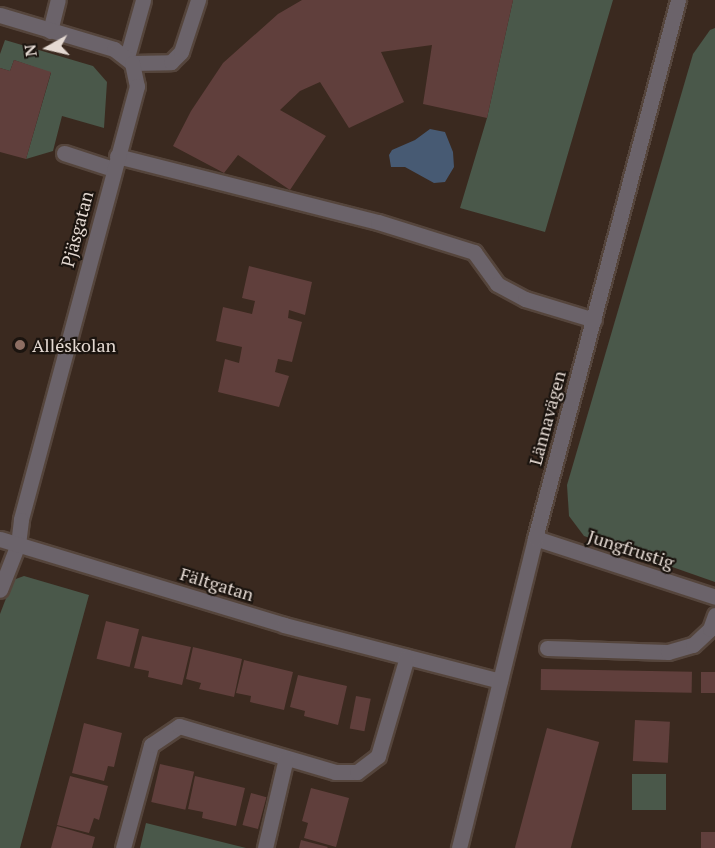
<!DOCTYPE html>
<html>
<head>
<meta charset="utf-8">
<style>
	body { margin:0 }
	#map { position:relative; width:715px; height:848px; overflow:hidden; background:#3a291f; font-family:"PT Serif",serif }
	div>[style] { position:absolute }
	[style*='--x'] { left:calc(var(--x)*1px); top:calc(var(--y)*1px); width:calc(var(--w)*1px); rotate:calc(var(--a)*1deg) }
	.green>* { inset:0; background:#4a584a; transform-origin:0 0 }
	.water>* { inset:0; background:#475a73 }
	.building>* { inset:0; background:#603f3c; transform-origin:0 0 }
	.roads { filter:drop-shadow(2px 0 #55453c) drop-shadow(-2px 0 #55453c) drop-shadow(0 2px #55453c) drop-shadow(0 -2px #55453c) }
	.lane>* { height:15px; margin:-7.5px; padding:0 7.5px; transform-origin:7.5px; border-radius:7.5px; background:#6b636a }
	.street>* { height:15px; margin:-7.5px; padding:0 7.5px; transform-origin:7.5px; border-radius:7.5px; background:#6b636a }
	.dots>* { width:16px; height:16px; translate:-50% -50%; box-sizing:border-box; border:3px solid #1b140f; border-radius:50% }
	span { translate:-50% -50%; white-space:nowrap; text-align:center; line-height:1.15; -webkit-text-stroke:4.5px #1b140f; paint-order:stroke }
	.street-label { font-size:18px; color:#e4d9d2 }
	.poi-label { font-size:18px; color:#e4d9d2 }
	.left { translate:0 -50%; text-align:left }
	.north { position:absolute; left:18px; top:18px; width:60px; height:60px; -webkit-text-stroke:4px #1b140f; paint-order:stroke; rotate:262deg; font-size:16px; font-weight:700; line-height:24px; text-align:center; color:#e4d9d2 }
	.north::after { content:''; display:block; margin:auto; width:21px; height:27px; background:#e4d9d2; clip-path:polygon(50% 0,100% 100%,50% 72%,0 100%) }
</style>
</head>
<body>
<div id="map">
	<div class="green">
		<div style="clip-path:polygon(513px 0,613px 0,545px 232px,460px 208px,487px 118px)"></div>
		<div style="clip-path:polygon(715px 28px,715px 582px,584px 536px,569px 516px,567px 485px,693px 54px,710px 30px)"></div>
		<div style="clip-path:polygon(5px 40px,93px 66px,107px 82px,104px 128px,62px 116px,53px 151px,26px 159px,51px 73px,14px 60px,10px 71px,0 68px,0 54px)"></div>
		<div style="clip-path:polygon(24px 576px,89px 595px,20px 848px,0 848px,0 614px,13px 580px)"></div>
		<div style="left:632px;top:774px;width:34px;height:36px"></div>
		<div style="clip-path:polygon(146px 823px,246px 848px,140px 848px)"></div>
	</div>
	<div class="water">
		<div style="clip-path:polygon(430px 129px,445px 132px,453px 152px,454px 167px,445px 182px,434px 183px,405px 167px,391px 167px,389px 155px,392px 150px,415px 140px)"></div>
	</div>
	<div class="building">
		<div style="clip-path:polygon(302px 0,513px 0,487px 118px,423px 104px,432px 45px,381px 52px,404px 102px,349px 128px,320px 82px,300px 91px,280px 110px,326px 136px,290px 190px,238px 155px,224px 173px,173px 146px,191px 111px,223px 63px,278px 14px)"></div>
		<div style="clip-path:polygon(14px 60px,51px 72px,26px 159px,0 152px,0 68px,10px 71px)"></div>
		<div style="clip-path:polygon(249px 266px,312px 282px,305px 315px,289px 310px,288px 318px,302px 322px,292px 362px,278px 359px,275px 372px,289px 376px,279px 407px,218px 392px,225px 359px,239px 363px,242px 347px,216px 341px,223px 307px,252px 314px,255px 301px,242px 298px)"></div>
		<div style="left:106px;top:621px;width:34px;height:39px;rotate:14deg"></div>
		<div style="clip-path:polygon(142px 636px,191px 647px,182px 685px,148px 677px,149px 671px,134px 668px)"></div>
		<div style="clip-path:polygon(193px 647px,242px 659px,234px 697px,199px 689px,201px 683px,186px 679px)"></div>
		<div style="clip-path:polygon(244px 660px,293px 672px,284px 710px,250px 702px,251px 696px,236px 693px)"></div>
		<div style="left:541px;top:669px;width:151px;height:21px;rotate:1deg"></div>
		<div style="left:701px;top:672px;width:14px;height:21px"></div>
		<div style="clip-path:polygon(298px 675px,347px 686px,338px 725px,304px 716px,305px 711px,290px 707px)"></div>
		<div style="left:356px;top:696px;width:15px;height:33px;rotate:11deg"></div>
		<div style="left:635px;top:720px;width:35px;height:41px;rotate:3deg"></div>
		<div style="clip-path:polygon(84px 723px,122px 733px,114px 767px,108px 766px,104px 781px,72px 773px)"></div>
		<div style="left:547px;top:728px;width:54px;height:124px;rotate:15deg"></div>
		<div style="left:160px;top:764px;width:35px;height:39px;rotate:13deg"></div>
		<div style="clip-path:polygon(70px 776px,108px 786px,99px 820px,94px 818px,89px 833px,57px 825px)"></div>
		<div style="clip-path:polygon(195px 776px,245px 788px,236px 826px,202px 818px,203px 812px,188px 809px)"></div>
		<div style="clip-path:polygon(311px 788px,349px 798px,336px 847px,304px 838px,308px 823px,302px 821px)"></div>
		<div style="left:251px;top:793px;width:16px;height:33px;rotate:15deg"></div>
		<div style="clip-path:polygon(57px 826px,95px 837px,92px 848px,51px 848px)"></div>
		<div style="left:701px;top:832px;width:14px;height:16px"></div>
		<div style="clip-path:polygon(301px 840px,328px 847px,327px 848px,299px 848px)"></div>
	</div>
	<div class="roads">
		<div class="lane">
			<div style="--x:50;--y:31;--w:32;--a:-76"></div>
			<div style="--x:127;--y:57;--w:59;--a:-74.3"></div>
			<div style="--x:132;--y:63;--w:39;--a:-1"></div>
			<div style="--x:171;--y:62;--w:14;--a:-45"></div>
			<div style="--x:181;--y:52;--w:55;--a:-71.9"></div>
			<div style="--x:64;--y:153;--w:52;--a:18.1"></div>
			<div style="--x:117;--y:156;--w:269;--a:14.2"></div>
			<div style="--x:378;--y:222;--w:101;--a:17.4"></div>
			<div style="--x:474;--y:252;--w:39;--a:54"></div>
			<div style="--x:497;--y:284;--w:32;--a:28"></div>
			<div style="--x:525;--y:299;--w:72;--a:16.9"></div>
			<div style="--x:547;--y:648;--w:121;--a:1.9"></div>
			<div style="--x:668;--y:652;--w:26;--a:-16"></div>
			<div style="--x:693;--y:645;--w:23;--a:-43"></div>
			<div style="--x:710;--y:629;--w:15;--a:-70"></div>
		</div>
		<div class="street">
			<div style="--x:0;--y:15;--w:119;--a:16.6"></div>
			<div style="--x:114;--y:49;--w:23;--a:38"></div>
			<div style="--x:132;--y:63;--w:24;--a:78"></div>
			<div style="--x:137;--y:86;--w:449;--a:105"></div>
			<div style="--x:21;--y:520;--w:24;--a:97"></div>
			<div style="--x:18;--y:544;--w:49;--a:111.4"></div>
			<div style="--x:535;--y:538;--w:189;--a:18.1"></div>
			<div style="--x:0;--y:539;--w:297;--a:16.8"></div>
			<div style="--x:284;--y:625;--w:223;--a:14.5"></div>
			<div style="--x:123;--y:848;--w:107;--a:-74.8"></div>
			<div style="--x:151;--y:745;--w:34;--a:-34"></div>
			<div style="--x:179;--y:726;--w:163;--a:16.4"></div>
			<div style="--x:335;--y:772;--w:22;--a:0"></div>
			<div style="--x:357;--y:772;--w:26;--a:-37"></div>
			<div style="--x:378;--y:756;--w:103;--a:-73.7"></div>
			<div style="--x:265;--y:848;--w:92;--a:-76.9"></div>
			<div style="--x:459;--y:848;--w:319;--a:-76.2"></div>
			<div style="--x:535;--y:538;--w:557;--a:-75.11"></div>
		</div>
	</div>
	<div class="dots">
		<div style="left:20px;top:345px;background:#8d6e63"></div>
	</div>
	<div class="street-label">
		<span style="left:77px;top:229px;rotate:-75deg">Pjäsgatan</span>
		<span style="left:547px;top:418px;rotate:-75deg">Lännavägen</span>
		<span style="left:631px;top:549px;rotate:18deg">Jungfrustig</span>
		<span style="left:217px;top:584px;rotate:17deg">Fältgatan</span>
	</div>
	<div class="poi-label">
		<span class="left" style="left:32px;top:345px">Alléskolan</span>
	</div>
	<div class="north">N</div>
</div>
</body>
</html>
